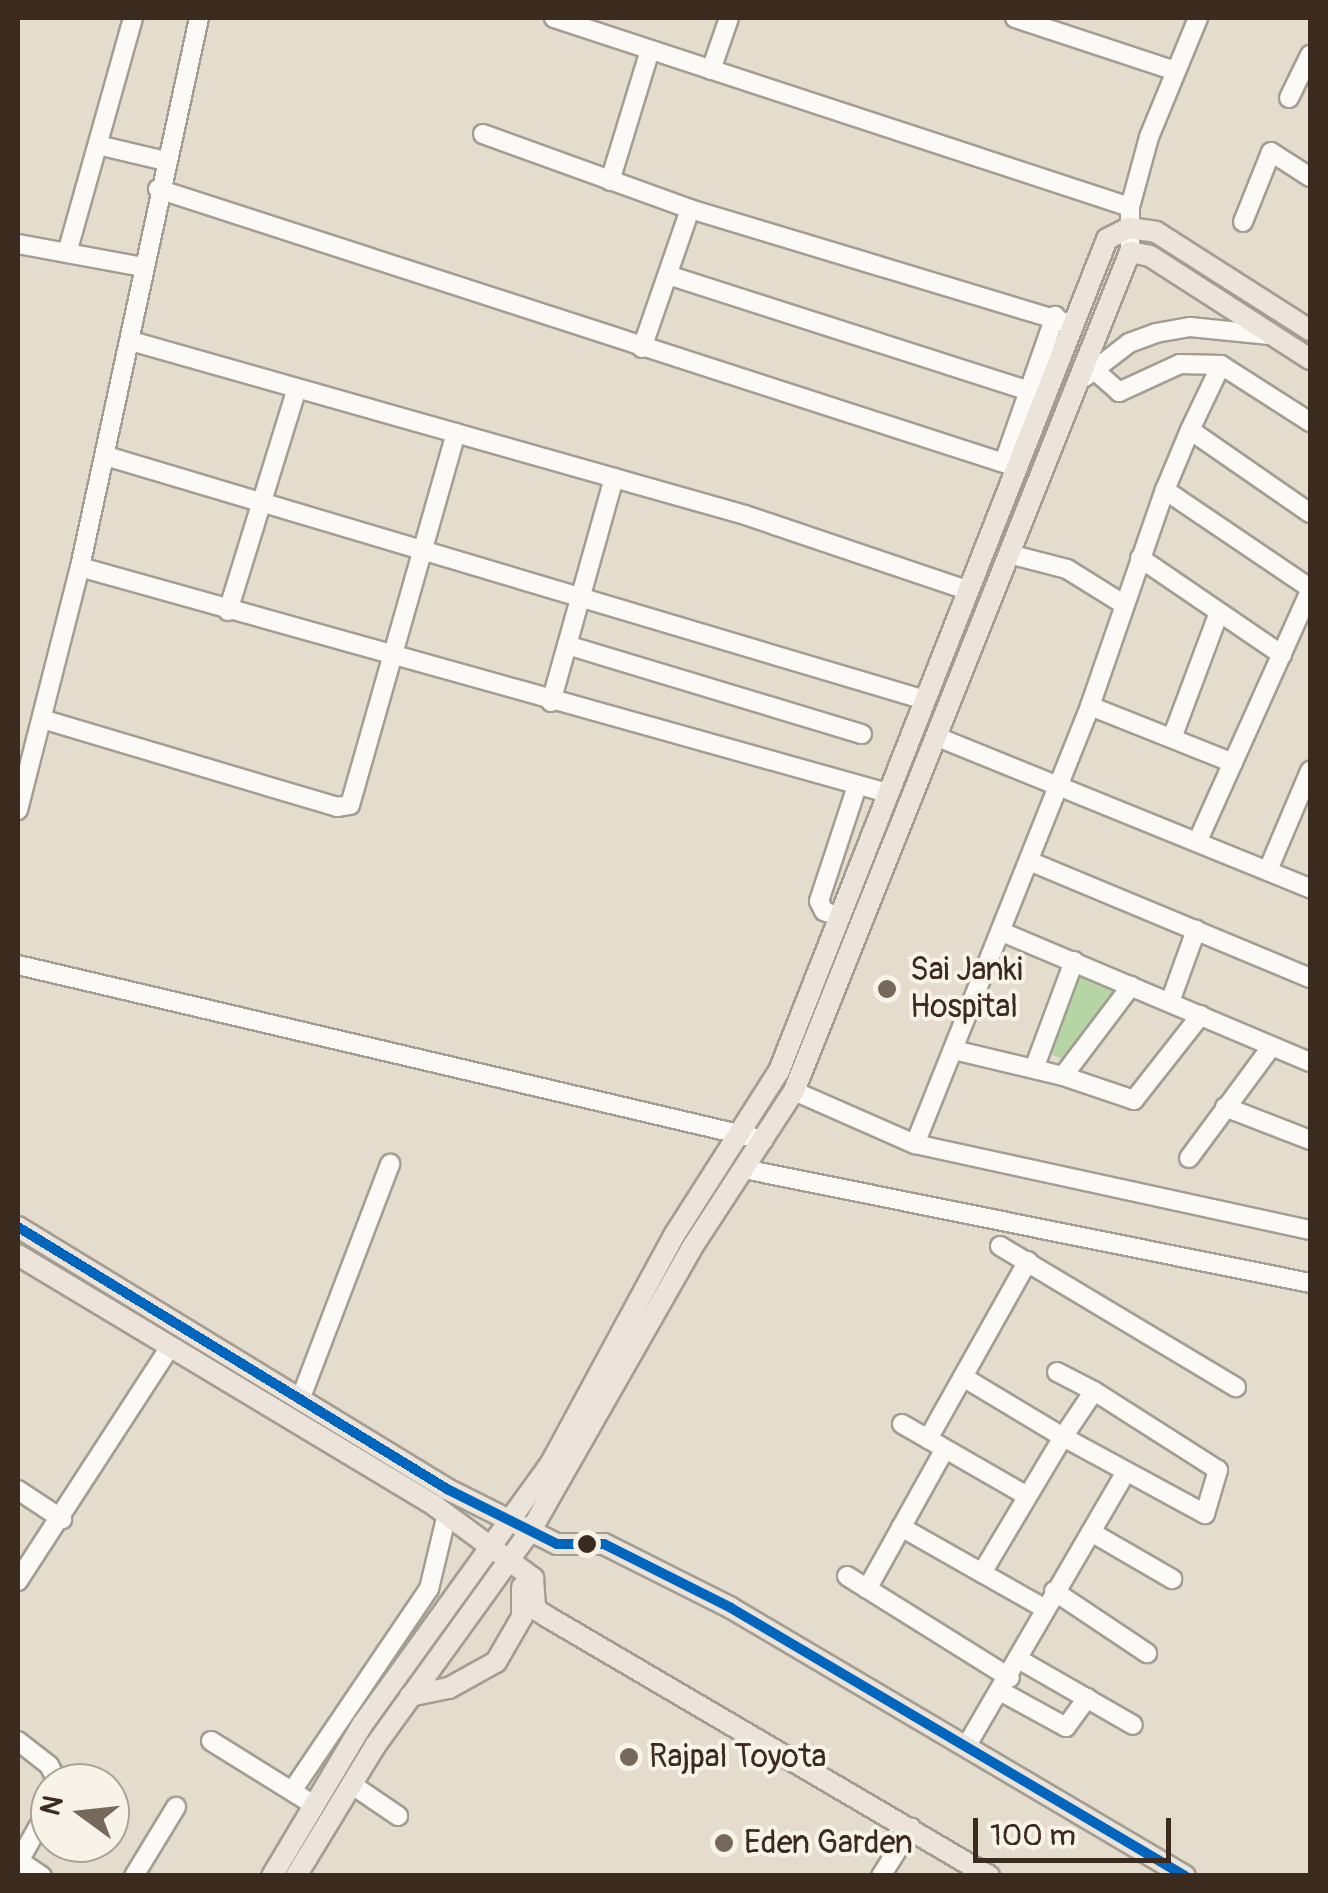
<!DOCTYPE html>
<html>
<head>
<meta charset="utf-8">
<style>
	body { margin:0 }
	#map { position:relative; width:1328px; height:1893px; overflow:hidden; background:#e4dccc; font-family:Pangolin,sans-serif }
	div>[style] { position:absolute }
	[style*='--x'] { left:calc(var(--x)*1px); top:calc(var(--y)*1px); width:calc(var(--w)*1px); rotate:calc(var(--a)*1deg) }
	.green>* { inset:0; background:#b6d5a5 }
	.roads { filter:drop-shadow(2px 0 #a49d92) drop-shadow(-2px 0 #a49d92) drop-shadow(0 2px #a49d92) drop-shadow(0 -2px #a49d92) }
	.minor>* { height:18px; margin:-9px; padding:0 9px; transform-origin:9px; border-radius:9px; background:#fbfaf7 }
	.major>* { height:20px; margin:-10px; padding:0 10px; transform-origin:10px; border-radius:10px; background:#ece4da }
	.bus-1>* { height:10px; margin:-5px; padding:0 5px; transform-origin:5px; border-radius:5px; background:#0065bd }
	.dots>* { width:28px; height:28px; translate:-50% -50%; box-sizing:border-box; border:5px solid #f7f3e8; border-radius:50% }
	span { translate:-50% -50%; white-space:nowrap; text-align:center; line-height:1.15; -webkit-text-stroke:8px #f7f3e8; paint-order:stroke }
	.poi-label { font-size:32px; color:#3b2a1e }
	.left { translate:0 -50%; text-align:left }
	.frame { position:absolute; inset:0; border:20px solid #3b2a1e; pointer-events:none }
	.north { position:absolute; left:30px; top:1763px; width:100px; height:100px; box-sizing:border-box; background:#f7f3e8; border:2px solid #aca397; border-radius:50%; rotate:285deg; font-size:28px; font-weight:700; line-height:40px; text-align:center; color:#3b2a1e }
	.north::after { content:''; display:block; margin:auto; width:35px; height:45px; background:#76685b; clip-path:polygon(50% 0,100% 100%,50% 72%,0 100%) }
	.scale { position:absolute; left:973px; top:1818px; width:198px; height:45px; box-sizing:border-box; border:5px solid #3b2a1e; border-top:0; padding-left:12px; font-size:30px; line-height:35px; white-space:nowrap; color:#3b2a1e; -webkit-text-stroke:8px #f7f3e8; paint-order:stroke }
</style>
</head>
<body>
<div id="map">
	<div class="green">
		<div style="clip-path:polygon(1081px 966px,1125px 988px,1070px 1062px,1045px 1052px)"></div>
	</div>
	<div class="roads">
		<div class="minor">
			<div style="--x:554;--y:18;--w:606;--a:18.17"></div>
			<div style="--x:1015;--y:18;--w:165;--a:18.3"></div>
			<div style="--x:711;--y:70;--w:55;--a:-70.9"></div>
			<div style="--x:1289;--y:98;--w:48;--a:-64"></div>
			<div style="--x:483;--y:134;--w:220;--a:19.9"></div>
			<div style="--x:98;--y:145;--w:69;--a:13.4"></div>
			<div style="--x:610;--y:181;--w:137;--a:-73"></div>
			<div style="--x:158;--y:189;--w:902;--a:17.95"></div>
			<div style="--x:1243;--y:222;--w:75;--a:-68.2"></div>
			<div style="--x:1271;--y:152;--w:46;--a:32.7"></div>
			<div style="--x:18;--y:244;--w:127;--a:10.4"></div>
			<div style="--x:1130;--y:252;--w:45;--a:-90"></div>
			<div style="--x:1130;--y:207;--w:73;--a:-74.8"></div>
			<div style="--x:1149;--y:137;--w:129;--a:-67.6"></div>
			<div style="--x:67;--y:253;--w:244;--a:-74.3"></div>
			<div style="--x:668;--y:275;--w:379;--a:17.8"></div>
			<div style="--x:131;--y:341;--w:638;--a:15.82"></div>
			<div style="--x:745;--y:515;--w:234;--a:18.7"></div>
			<div style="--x:642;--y:348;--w:147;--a:-70.9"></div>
			<div style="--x:690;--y:209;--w:397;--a:16.8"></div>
			<div style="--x:1221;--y:365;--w:72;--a:115.5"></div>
			<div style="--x:1190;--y:430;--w:146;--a:34.7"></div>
			<div style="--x:1093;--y:369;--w:35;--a:41"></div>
			<div style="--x:1119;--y:392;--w:67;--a:-24.7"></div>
			<div style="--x:1180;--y:364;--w:41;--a:1.4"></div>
			<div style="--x:1221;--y:365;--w:106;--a:32.6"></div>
			<div style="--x:1085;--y:377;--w:56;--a:-37.7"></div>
			<div style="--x:1129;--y:343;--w:29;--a:-20"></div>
			<div style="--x:1156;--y:333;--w:35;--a:-10"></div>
			<div style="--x:1190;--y:327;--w:80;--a:5.7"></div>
			<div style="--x:106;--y:456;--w:855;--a:16.59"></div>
			<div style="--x:1004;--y:462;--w:155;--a:-70.7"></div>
			<div style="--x:1165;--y:490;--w:65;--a:-67.4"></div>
			<div style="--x:1009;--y:554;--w:60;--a:14.5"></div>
			<div style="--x:1067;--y:569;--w:66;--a:32"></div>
			<div style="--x:1140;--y:558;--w:172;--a:34.3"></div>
			<div style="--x:80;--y:567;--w:839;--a:15.63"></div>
			<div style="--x:228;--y:611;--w:233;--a:-72.8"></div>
			<div style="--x:567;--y:645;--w:308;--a:16.8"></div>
			<div style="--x:551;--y:702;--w:233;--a:-74.3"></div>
			<div style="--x:1090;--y:706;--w:154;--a:21.7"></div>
			<div style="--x:42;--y:719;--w:308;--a:16.6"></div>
			<div style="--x:337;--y:807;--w:13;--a:-9"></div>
			<div style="--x:350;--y:805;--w:387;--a:-74.1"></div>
			<div style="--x:935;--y:736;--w:405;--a:22.1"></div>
			<div style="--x:1172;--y:738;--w:134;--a:-69.5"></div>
			<div style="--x:18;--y:810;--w:251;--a:-75.7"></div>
			<div style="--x:80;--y:567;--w:562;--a:-77.77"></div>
			<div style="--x:1199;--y:838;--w:271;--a:-65.8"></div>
			<div style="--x:1029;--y:861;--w:304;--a:22.6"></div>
			<div style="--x:1268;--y:870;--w:108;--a:-67"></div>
			<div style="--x:841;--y:917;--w:18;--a:-161"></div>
			<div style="--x:824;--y:911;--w:11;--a:-117"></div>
			<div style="--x:819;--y:901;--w:121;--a:-71.7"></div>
			<div style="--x:1002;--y:932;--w:334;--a:22.9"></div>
			<div style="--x:18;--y:965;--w:766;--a:13.2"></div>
			<div style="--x:1170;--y:1002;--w:77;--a:-70.1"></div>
			<div style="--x:958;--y:1051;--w:108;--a:13.4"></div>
			<div style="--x:1063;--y:1076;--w:113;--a:-52.9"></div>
			<div style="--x:1035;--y:1066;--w:112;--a:-69.6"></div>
			<div style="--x:1063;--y:1076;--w:75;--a:18.7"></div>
			<div style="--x:1134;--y:1100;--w:108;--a:-51.8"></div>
			<div style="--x:794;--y:1091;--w:132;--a:23.7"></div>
			<div style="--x:915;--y:1144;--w:404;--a:12.3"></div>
			<div style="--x:1225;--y:1107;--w:91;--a:21.2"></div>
			<div style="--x:915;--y:1144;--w:472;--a:-68.2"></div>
			<div style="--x:1090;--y:706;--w:229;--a:-70.9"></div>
			<div style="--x:1165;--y:490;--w:175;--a:34.1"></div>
			<div style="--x:1189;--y:1158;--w:138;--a:-53.5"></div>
			<div style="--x:744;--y:1169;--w:577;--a:11.39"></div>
			<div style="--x:1000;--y:1246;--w:275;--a:30.9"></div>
			<div style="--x:1057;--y:1372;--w:42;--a:27.2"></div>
			<div style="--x:1094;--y:1391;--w:147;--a:32.5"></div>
			<div style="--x:1218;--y:1470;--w:46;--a:106.5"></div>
			<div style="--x:1205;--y:1514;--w:162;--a:-151.5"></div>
			<div style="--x:1063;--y:1437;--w:55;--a:-56"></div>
			<div style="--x:963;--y:1377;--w:117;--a:31"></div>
			<div style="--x:1063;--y:1437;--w:158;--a:120.8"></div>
			<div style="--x:982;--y:1573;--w:69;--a:29.5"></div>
			<div style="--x:300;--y:1400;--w:253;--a:-69.1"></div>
			<div style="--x:902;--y:1424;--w:144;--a:29.9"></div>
			<div style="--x:928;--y:1439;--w:204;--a:-60.7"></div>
			<div style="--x:18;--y:1490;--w:53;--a:33.4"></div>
			<div style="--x:901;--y:1527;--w:93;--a:29.6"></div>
			<div style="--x:1091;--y:1532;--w:94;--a:30.1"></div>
			<div style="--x:847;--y:1576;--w:192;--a:32"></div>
			<div style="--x:18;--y:1581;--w:279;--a:-57"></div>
			<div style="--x:867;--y:1589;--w:160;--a:-60.9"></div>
			<div style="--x:1054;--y:1591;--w:112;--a:33.7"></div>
			<div style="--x:1020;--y:1660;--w:130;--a:29.9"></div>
			<div style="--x:1002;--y:1692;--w:73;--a:28.7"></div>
			<div style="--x:1066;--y:1727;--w:36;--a:-54"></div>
			<div style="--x:18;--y:1741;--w:39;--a:38"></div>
			<div style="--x:49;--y:1765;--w:20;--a:63"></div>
			<div style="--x:211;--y:1741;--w:121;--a:31.9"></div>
			<div style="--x:967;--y:1745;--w:314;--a:-59.8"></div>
			<div style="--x:351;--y:1784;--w:57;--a:34.2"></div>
			<div style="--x:292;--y:1791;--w:244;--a:-55.9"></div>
			<div style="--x:429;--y:1589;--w:77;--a:-76.5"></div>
			<div style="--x:18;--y:1860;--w:29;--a:34"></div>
			<div style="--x:19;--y:1861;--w:63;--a:-60.6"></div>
			<div style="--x:134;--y:1876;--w:81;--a:-58.7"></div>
			<div style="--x:881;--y:1876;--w:57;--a:-58"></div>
		</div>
		<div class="major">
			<div style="--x:18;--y:1227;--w:503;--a:31.41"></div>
			<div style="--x:447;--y:1489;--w:123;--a:26.6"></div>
			<div style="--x:557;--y:1544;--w:47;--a:0"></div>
			<div style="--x:604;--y:1544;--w:142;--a:26.7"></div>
			<div style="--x:731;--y:1608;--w:527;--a:30.55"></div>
			<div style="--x:18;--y:1255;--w:487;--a:31"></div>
			<div style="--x:435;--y:1506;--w:122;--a:36.3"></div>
			<div style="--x:533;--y:1578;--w:31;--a:86"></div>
			<div style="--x:535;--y:1609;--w:13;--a:32"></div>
			<div style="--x:546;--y:1616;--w:514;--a:30.41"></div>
			<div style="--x:410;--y:1696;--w:40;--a:-12"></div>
			<div style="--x:449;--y:1688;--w:54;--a:-29"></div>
			<div style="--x:496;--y:1662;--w:52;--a:-60"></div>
			<div style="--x:522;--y:1617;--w:30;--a:-90"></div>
			<div style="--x:272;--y:1876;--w:176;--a:-59.2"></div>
			<div style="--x:362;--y:1725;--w:323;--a:-54.2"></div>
			<div style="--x:551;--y:1463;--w:260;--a:-61.6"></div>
			<div style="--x:675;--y:1234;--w:193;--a:-57.5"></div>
			<div style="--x:779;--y:1071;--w:894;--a:-68.48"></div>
			<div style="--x:1107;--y:239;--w:25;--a:-27"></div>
			<div style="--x:1129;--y:228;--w:27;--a:8"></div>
			<div style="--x:1156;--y:232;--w:183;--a:32.5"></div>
			<div style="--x:296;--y:1876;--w:152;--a:-58.7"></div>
			<div style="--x:375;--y:1746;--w:266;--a:-54.2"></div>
			<div style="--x:531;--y:1530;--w:323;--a:-60.3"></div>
			<div style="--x:691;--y:1249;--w:189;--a:-56.9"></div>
			<div style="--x:794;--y:1091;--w:904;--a:-68.18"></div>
			<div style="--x:1130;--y:252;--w:20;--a:11"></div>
			<div style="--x:1150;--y:256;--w:190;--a:32.8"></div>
		</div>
	</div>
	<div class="bus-1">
		<div style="--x:18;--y:1227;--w:503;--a:31.41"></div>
		<div style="--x:447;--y:1489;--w:123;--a:26.6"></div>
		<div style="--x:557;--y:1544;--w:47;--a:0"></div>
		<div style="--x:604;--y:1544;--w:142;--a:26.7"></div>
		<div style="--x:731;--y:1608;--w:527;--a:30.55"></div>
	</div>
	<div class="dots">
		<div style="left:887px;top:989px;background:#76685b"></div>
		<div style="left:587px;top:1544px;background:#3b2a1e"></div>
		<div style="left:629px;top:1757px;background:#76685b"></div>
		<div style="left:724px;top:1843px;background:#76685b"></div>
	</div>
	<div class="poi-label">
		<span class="left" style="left:910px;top:989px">Sai Janki<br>Hospital</span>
		<span class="left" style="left:649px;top:1757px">Rajpal Toyota</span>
		<span class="left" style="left:744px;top:1843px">Eden Garden</span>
	</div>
	<div class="frame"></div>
	<div class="north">N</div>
	<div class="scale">100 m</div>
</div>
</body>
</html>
